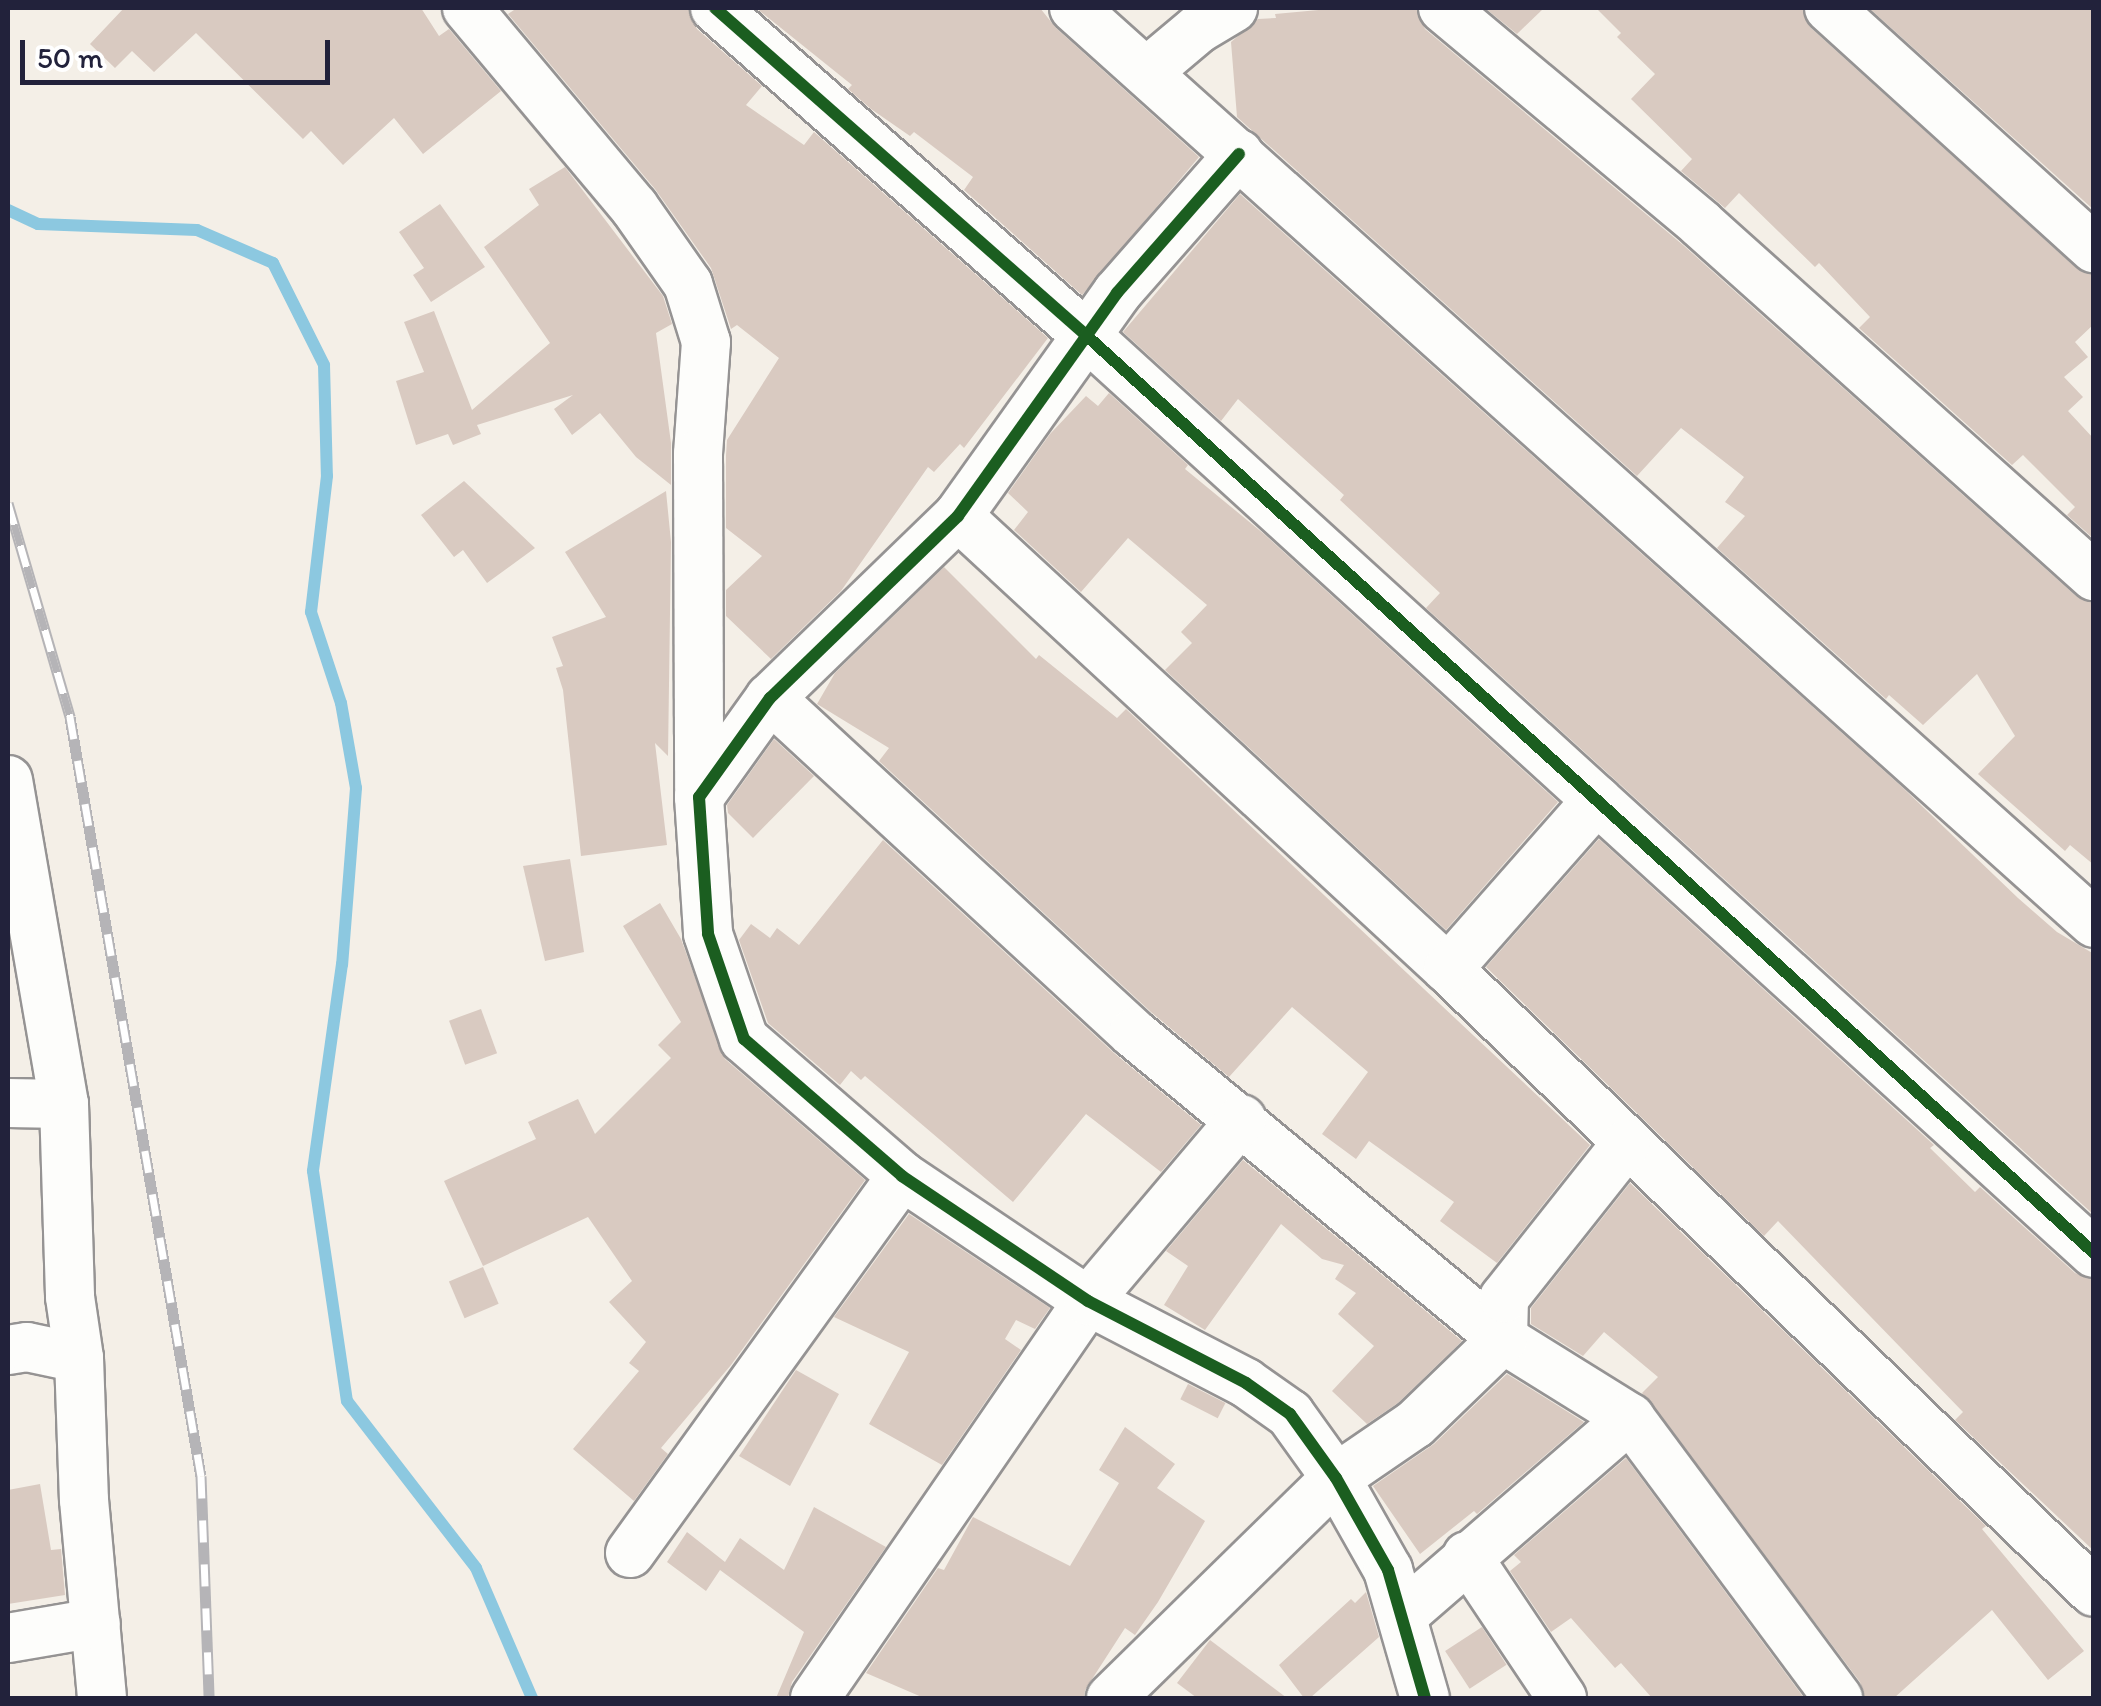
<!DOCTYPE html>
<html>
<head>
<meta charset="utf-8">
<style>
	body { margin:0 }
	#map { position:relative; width:2101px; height:1706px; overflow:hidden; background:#f4efe7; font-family:Itim,sans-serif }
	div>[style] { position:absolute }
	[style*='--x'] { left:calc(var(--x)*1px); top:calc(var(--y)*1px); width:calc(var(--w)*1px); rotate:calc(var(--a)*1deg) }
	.stream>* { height:12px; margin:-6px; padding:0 6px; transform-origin:6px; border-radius:6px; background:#8cc8e0 }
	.building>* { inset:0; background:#d9cac1; transform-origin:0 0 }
	.roads { filter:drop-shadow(2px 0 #959393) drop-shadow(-2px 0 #959393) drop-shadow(0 2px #959393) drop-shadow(0 -2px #959393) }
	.minor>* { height:48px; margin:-24px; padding:0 24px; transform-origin:24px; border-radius:24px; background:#fdfdfb }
	.rail>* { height:11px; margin-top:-5.5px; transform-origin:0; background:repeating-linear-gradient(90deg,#fff 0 22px,#b5b4b7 0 44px); box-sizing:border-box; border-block:2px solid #b5b4b7 }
	.cycleway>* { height:12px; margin:-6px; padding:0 6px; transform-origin:6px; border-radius:6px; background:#1b5e20 }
	span { translate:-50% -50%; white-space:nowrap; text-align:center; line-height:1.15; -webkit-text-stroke:9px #fff; paint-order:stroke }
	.frame { position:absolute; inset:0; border:10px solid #22223b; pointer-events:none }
	.scale { position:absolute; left:20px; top:40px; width:310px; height:45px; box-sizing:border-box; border:5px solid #22223b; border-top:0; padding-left:12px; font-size:30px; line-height:35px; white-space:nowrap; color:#22223b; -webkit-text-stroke:8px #fff; paint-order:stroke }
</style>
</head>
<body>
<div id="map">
	<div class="stream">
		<div style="--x:8;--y:210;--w:33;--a:25"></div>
		<div style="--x:38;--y:224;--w:159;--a:2.2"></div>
		<div style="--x:197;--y:230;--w:83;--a:23.5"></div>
		<div style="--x:273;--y:263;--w:114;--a:63.4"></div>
		<div style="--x:324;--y:365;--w:111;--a:88.5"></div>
		<div style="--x:327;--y:476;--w:137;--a:96.7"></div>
		<div style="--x:311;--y:612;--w:96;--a:71.8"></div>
		<div style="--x:341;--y:703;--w:86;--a:80"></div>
		<div style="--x:356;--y:788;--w:177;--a:94.5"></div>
		<div style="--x:342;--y:964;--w:209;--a:98"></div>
		<div style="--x:313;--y:1171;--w:232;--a:81.6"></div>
		<div style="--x:347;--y:1401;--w:211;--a:52.3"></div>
		<div style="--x:476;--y:1568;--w:142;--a:66.7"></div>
	</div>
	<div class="building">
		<div style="clip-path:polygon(124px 8px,421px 8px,439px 36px,449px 29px,501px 91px,423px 154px,394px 118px,343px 165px,311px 131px,303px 139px,196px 33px,154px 72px,132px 51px,115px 68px,90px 44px)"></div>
		<div style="clip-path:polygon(517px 8px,688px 8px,697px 29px,762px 86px,746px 105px,804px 145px,814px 132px,1048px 338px,964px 448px,960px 444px,934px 472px,928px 467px,841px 591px,771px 659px,726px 616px,726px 590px,762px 556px,726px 528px,726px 455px,727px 440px,779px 358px,737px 325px,731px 329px,711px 268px,655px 189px,508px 14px)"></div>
		<div style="clip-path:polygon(756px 8px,1040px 8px,1056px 28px,1199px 157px,1082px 295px,964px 190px,973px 177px,914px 132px,910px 136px,871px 109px,848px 89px,852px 85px)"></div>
		<div style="clip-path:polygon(1340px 8px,1416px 8px,1425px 29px,1683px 245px,2076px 596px,2094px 603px,2094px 865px,2070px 845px,2065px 851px,1978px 774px,2015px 736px,1977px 674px,1923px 725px,1889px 695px,1886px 699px,1717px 548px,1745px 516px,1725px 502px,1744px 477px,1681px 428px,1637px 476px,1237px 117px,1231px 42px,1258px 19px,1276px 18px,1275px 14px)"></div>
		<div style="clip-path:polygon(1485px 8px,1544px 8px,1517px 34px)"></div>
		<div style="clip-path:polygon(1596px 8px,1802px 8px,1811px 28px,2076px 268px,2094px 275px,2094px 324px,2075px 342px,2088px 357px,2064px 377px,2083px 397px,2068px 411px,2094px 439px,2094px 539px,2067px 515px,2075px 507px,2023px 455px,2012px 465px,1859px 328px,1870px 317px,1819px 263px,1815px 267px,1739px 193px,1725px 208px,1681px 171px,1692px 159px,1631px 99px,1655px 74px,1617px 37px,1621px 33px)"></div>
		<div style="clip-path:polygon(1869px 8px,2094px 8px,2094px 210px)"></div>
		<div style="clip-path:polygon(565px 167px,663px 296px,672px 324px,656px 333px,671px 443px,671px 485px,636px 457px,600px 413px,572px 435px,554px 409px,573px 395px,477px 425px,481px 434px,453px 445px,448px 434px,416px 445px,396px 381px,424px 372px,404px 322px,434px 311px,472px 410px,550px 343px,484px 247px,539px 205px,529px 189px)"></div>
		<div style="clip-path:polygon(1240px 194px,1901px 786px,2018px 898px,2057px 932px,2094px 954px,2094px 1215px,1426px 608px,1440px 593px,1340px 500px,1344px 495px,1238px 399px,1221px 421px,1123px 332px)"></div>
		<div style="clip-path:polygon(440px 204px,485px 267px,431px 302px,413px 275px,424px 268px,399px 232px)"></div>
		<div style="clip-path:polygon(1109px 393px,1188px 465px,1185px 469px,1264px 534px,1558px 802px,1446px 930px,1165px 670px,1192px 643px,1181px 632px,1207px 605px,1128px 538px,1081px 592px,1014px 530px,1028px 512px,1008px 493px,1050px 434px,1086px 396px,1098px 406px)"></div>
		<div style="clip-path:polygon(464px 481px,535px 548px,487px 583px,463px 550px,454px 557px,421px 515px)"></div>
		<div style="clip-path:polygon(666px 491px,671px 542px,668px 756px,655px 743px,667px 845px,581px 856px,563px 690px,556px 668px,563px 666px,552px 637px,606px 617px,565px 552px)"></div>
		<div style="clip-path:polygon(944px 567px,1036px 659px,1039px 655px,1117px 718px,1126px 709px,1590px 1145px,1497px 1263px,1440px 1221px,1454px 1202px,1369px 1141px,1356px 1159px,1322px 1134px,1368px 1072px,1292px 1007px,1229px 1077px,1151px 1012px,879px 761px,889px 748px,817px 704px,835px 673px)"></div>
		<div style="clip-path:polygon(774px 739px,814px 776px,753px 838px,728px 813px,727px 805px)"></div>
		<div style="clip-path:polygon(1599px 839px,1934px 1145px,1930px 1148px,1975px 1192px,1980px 1187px,2075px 1273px,2094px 1280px,2094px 1551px,1955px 1420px,1963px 1412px,1778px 1221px,1764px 1236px,1486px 967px)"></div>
		<div style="clip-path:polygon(883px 840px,1114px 1053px,1201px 1125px,1161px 1172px,1086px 1114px,1013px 1202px,865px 1076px,861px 1080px,851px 1071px,840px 1085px,768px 1023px,739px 940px,751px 924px,770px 938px,777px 928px,799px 945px)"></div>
		<div style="clip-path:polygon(570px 859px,584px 952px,545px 961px,523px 866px)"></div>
		<div style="clip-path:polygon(660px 903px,681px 939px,725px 1059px,865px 1180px,731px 1365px,661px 1448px,668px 1454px,634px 1501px,573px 1449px,639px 1371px,629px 1363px,646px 1342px,609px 1302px,632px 1281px,588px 1217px,483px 1266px,444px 1181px,536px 1139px,528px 1122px,578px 1099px,595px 1134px,671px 1058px,658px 1045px,681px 1022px,623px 926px)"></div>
		<div style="left:481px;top:1009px;width:47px;height:34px;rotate:70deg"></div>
		<div style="clip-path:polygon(1243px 1160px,1462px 1341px,1398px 1403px,1367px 1424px,1332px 1391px,1374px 1346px,1338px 1314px,1356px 1293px,1335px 1279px,1344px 1265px,1322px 1259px,1281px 1224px,1205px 1330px,1164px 1305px,1188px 1266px,1166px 1251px)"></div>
		<div style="clip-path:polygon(1630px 1183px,1986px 1526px,1982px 1529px,2084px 1651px,2048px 1680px,1992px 1610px,1894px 1698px,1865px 1698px,1860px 1682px,1642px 1393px,1658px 1377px,1604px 1332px,1583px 1356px,1531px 1324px,1531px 1308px)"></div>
		<div style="clip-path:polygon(909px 1214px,1050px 1308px,1035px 1329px,1016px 1320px,1005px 1339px,1021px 1350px,942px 1465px,869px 1424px,909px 1352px,834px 1317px)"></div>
		<div style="left:483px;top:1267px;width:40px;height:37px;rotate:67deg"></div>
		<div style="clip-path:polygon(796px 1370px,839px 1394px,790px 1486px,739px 1456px)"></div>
		<div style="clip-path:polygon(1507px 1374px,1584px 1422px,1477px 1514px,1474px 1511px,1420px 1554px,1373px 1486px,1434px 1444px)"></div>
		<div style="left:1188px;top:1384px;width:42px;height:17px;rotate:27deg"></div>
		<div style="clip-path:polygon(1125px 1427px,1175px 1464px,1157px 1488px,1205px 1521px,1158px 1602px,1135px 1635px,1125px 1628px,1085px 1690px,1084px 1698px,924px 1698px,866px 1673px,938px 1568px,944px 1570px,973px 1517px,1070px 1566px,1119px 1483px,1099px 1470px)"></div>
		<div style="clip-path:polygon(1626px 1458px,1804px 1698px,1652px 1698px,1621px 1663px,1615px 1668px,1571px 1618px,1551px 1632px,1510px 1571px,1521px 1562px,1514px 1555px)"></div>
		<div style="clip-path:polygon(40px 1484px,51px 1550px,61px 1549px,65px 1595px,8px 1604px,8px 1490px)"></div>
		<div style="clip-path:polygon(814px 1507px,886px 1547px,792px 1682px,788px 1698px,776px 1698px,804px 1632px,720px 1570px,706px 1591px,667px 1562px,687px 1532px,725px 1562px,740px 1538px,784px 1570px)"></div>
		<div style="clip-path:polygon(1366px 1592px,1379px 1637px,1310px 1698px,1304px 1698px,1279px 1665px,1351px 1599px,1355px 1603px)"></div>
		<div style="left:1482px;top:1627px;width:45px;height:44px;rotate:57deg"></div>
		<div style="clip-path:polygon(1210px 1640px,1287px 1698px,1197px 1698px,1177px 1683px)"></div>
	</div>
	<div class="roads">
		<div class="minor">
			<div style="--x:467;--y:8;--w:260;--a:50"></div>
			<div style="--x:634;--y:207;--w:94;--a:55"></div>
			<div style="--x:688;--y:284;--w:61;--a:72.8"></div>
			<div style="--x:706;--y:342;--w:112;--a:94.1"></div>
			<div style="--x:698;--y:454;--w:343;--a:89.8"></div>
			<div style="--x:715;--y:8;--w:496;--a:41.4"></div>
			<div style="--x:1087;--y:336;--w:1362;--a:42.32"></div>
			<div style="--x:1074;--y:8;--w:1370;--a:41.89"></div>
			<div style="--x:1443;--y:8;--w:336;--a:39.9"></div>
			<div style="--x:1701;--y:224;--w:528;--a:41.85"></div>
			<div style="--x:1829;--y:8;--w:358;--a:42.2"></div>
			<div style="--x:1148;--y:71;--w:65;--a:-40"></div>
			<div style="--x:1198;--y:29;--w:41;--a:-31"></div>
			<div style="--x:1239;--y:154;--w:185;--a:131.3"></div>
			<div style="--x:1117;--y:293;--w:274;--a:125.5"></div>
			<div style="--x:958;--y:516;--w:262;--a:135.9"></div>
			<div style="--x:770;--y:698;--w:122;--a:125.6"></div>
			<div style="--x:699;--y:797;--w:137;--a:86.2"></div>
			<div style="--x:708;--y:934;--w:111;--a:71.1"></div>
			<div style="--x:744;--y:1039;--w:209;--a:40.9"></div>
			<div style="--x:902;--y:1176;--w:224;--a:33.9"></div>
			<div style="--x:1088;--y:1301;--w:178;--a:27.4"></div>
			<div style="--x:1246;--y:1383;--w:54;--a:35.2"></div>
			<div style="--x:1290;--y:1414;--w:79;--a:54.3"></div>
			<div style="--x:1336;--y:1478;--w:106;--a:60.5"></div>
			<div style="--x:1388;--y:1570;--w:133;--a:73.9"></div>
			<div style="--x:958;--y:516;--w:667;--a:42.75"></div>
			<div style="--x:1448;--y:969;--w:897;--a:43.96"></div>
			<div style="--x:770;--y:698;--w:494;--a:42.7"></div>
			<div style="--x:1133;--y:1033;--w:480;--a:39.6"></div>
			<div style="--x:1503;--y:1339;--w:150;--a:31.9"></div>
			<div style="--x:1630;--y:1418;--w:349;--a:53.4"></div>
			<div style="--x:8;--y:780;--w:329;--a:80.2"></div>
			<div style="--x:64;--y:1104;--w:193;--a:88.2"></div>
			<div style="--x:70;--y:1297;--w:62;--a:81.6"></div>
			<div style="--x:79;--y:1358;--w:142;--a:88"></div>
			<div style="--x:84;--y:1500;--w:199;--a:84.8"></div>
			<div style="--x:1448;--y:969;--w:225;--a:-48.6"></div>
			<div style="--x:8;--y:1103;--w:56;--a:1"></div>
			<div style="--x:8;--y:1350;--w:19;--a:-9"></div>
			<div style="--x:27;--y:1347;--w:53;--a:11.9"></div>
			<div style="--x:630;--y:1553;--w:465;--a:-54.2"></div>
			<div style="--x:1467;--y:1556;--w:171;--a:56.2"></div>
			<div style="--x:1404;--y:1614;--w:299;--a:-40.9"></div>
			<div style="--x:8;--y:1638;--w:89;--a:-9.7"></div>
			<div style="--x:815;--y:1698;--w:482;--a:-55.5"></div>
			<div style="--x:1088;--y:1301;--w:238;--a:-49.8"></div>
			<div style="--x:1111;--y:1698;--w:315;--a:-44.4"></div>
			<div style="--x:1336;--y:1478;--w:96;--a:-34.4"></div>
			<div style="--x:1415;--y:1424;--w:122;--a:-44"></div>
			<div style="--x:1503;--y:1339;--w:41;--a:-88.6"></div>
			<div style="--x:1504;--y:1298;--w:196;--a:-51.6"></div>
		</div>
	</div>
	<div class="rail">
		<div style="--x:8;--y:503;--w:223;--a:73.8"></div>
		<div style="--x:70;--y:717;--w:770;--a:80.21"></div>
		<div style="--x:201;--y:1476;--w:222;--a:87.9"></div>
	</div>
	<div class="cycleway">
		<div style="--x:715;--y:8;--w:496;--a:41.4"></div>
		<div style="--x:1087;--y:336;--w:1362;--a:42.32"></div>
		<div style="--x:1239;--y:154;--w:185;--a:131.3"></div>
		<div style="--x:1117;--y:293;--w:274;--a:125.5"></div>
		<div style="--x:958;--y:516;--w:262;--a:135.9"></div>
		<div style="--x:770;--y:698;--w:122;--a:125.6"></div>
		<div style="--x:699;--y:797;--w:137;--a:86.2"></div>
		<div style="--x:708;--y:934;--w:111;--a:71.1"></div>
		<div style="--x:744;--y:1039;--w:209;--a:40.9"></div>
		<div style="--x:902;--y:1176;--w:224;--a:33.9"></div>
		<div style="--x:1088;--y:1301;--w:178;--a:27.4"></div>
		<div style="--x:1246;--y:1383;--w:54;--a:35.2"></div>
		<div style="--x:1290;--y:1414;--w:79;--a:54.3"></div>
		<div style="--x:1336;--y:1478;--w:106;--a:60.5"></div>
		<div style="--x:1388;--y:1570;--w:133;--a:73.9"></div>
	</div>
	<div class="frame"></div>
	<div class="scale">50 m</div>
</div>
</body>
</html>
